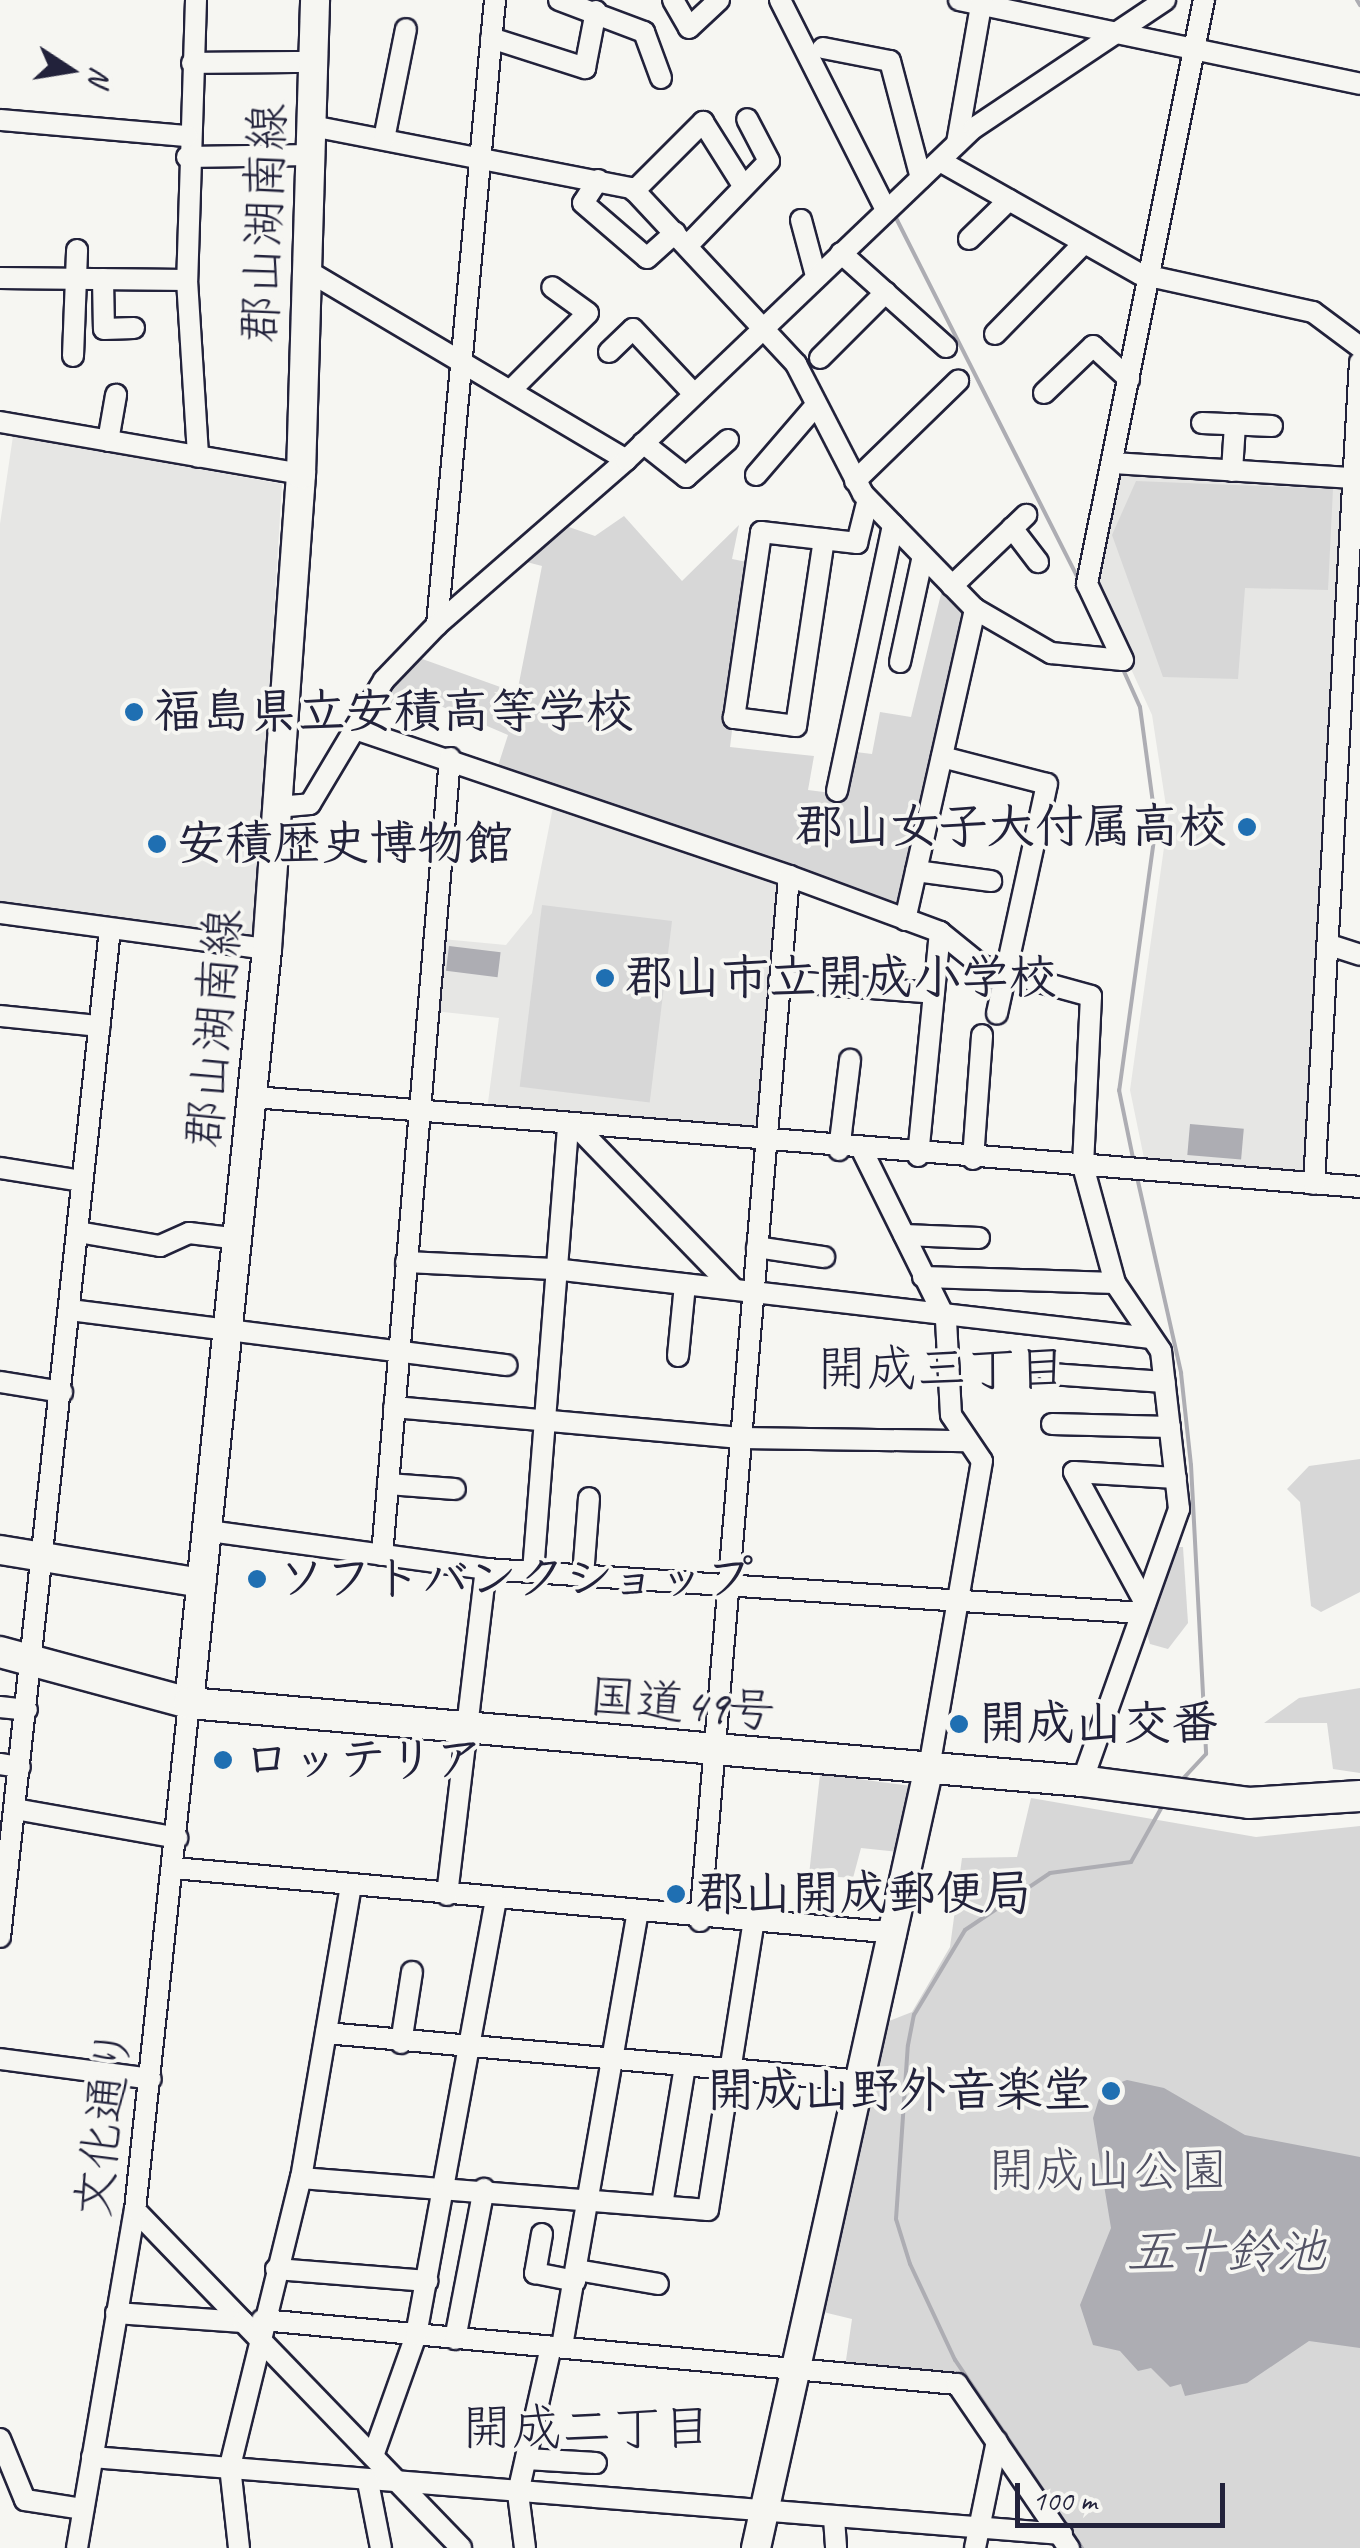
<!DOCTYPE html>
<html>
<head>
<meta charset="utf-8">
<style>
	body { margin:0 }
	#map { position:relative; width:1360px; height:2548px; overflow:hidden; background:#f6f6f2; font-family:Caveat,"Klee One",sans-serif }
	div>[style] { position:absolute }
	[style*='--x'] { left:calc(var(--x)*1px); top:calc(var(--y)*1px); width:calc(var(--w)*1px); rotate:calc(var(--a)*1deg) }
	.built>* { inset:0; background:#e6e6e4 }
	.green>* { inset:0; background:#d7d7d7; transform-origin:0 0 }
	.water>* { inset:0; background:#adadb3; transform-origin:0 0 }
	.stream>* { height:4px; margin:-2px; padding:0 2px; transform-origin:2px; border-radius:2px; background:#adadb3 }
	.roads { filter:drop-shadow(2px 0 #22223b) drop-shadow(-2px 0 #22223b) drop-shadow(0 2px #22223b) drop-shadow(0 -2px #22223b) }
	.minor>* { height:20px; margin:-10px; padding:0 10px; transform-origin:10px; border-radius:10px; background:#f6f6f2 }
	.major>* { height:28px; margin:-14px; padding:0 14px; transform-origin:14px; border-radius:14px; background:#f6f6f2 }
	.highway>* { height:30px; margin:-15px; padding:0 15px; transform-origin:15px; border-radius:15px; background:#f6f6f2 }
	.dots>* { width:28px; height:28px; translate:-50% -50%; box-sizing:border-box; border:5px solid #f6f6f2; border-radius:50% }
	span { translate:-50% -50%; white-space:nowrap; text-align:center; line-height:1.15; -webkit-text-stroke:8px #f6f6f2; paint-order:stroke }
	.street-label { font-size:48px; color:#22223b }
	.poi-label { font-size:48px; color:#22223b; font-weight:700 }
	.left { translate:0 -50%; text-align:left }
	.right { translate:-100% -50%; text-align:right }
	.park-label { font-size:48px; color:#4f4f62 }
	.neighbourhood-label { font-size:50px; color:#22223b }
	.water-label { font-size:50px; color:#535365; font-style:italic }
	.north { position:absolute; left:20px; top:20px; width:100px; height:100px; -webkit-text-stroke:8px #f6f6f2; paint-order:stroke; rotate:102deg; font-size:28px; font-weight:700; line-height:40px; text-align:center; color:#22223b }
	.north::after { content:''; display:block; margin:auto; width:35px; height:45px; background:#22223b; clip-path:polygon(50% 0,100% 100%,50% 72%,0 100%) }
	.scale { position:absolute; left:1015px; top:2483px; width:210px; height:45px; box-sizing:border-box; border:5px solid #22223b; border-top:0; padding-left:12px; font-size:30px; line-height:35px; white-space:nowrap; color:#22223b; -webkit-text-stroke:8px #f6f6f2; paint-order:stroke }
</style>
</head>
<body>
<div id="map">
	<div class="built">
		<div style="clip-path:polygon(13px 436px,282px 484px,254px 939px,0 901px,0 524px)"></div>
		<div style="clip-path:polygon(1117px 468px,1343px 482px,1310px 1174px,1145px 1163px,1130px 1090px,1168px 819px,1152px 715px,1092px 583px)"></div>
		<div style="clip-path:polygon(554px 802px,782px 883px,759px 1138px,487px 1110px,499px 1018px,434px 1011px,442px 939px,506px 945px,532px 913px)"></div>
	</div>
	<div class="green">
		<div style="clip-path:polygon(1136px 481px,1333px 489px,1328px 590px,1245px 588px,1238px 679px,1163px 677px,1112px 535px)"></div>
		<div style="clip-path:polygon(624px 516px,682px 581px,739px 525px,732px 559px,752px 563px,730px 747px,814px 756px,808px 790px,847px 795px,856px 752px,872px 754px,880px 712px,911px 717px,943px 586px,970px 613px,902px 911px,497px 769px,508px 735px,422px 698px,414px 715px,380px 697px,414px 656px,517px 693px,542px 566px,519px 560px,563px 525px,595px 536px)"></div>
		<div style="left:542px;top:905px;width:131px;height:183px;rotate:7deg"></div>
		<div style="clip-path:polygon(1360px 1459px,1360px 1592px,1321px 1612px,1311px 1606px,1300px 1502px,1287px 1489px,1309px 1466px)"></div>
		<div style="clip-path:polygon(1174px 1547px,1183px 1547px,1188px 1623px,1168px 1649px,1150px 1644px,1144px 1624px)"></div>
		<div style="clip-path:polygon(1360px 1688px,1360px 1773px,1333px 1769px,1327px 1723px,1264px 1723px,1299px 1698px)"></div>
		<div style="clip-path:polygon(820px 1774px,919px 1787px,908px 1853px,861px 1848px,853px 1878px,809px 1875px)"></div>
		<div style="clip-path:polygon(1031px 1798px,1256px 1837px,1360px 1826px,1360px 2548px,1073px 2548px,959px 2376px,845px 2367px,852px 2319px,819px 2311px,884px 2023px,912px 2012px,950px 1947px,962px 1858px,1017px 1857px)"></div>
	</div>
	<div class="water">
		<div style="left:449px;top:946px;width:52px;height:25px;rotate:7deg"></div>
		<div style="left:1190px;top:1124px;width:54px;height:31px;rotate:5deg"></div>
		<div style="clip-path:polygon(1127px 2080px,1164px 2088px,1245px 2135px,1360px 2157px,1360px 2348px,1309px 2341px,1247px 2383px,1185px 2396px,1181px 2384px,1170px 2387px,1151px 2368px,1138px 2371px,1120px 2351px,1093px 2345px,1080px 2305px,1111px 2228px,1093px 2118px,1102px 2089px)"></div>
	</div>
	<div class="stream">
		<div style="--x:1357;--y:0;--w:6;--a:59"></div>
		<div style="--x:895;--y:216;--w:406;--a:63.2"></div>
		<div style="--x:1122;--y:667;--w:44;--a:65.8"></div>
		<div style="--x:1140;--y:707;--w:119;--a:82.3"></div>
		<div style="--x:1156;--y:825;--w:268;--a:97.9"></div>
		<div style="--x:1119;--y:1090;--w:75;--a:78.4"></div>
		<div style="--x:1137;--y:1177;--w:201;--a:77.3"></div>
		<div style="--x:1181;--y:1373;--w:93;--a:83.8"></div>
		<div style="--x:1191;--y:1465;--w:289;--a:87"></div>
		<div style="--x:1206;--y:1754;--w:37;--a:133"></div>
		<div style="--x:1082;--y:2548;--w:227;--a:-124"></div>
		<div style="--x:955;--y:2360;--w:106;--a:-115.1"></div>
		<div style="--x:910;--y:2264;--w:47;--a:-107.3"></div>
		<div style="--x:896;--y:2219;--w:174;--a:-86.1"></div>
		<div style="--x:908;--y:2045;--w:31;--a:-79"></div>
		<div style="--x:914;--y:2015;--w:99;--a:-59"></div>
		<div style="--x:965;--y:1930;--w:102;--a:-33.8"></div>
		<div style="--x:1050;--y:1873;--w:82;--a:-7.7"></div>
		<div style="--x:1131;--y:1862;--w:65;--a:-60.7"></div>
	</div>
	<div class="roads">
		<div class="minor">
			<div style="--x:196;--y:0;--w:280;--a:91.8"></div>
			<div style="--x:187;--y:280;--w:177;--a:86.4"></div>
			<div style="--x:559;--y:0;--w:91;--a:20.6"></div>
			<div style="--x:644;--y:32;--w:49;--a:69.7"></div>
			<div style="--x:673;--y:0;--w:32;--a:60"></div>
			<div style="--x:689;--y:28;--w:41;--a:-43"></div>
			<div style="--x:780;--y:0;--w:235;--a:63.2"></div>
			<div style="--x:959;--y:0;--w:410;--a:11.8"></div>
			<div style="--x:491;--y:38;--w:99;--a:17.7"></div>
			<div style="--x:585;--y:68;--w:58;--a:-79.1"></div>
			<div style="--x:823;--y:48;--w:68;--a:11"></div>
			<div style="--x:890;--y:61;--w:121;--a:75.2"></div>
			<div style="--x:192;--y:63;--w:121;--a:-0.5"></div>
			<div style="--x:0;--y:120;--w:188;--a:4.9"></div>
			<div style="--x:312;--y:126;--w:326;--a:11"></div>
			<div style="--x:632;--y:188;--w:241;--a:47"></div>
			<div style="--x:796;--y:364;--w:146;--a:62.7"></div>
			<div style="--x:863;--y:494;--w:161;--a:45.8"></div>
			<div style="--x:975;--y:609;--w:88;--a:30.1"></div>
			<div style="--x:1051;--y:653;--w:72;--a:5.6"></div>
			<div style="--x:1123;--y:660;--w:84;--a:-115.3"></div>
			<div style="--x:1087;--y:584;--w:596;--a:-78.67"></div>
			<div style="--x:384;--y:139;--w:112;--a:-78.7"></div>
			<div style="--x:957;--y:143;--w:145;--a:-80.1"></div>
			<div style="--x:187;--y:157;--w:124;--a:-0.9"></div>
			<div style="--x:940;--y:161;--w:230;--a:29.5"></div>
			<div style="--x:1140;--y:274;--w:177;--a:12.4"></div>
			<div style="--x:1313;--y:312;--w:59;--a:36.7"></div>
			<div style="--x:598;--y:180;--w:27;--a:123"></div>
			<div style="--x:583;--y:203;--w:84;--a:40.7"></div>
			<div style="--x:647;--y:258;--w:38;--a:-42"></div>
			<div style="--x:634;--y:191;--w:98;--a:-45"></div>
			<div style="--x:703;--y:122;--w:73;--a:57.8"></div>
			<div style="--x:801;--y:220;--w:58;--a:75"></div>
			<div style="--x:969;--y:239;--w:56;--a:-44.3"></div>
			<div style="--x:687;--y:246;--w:118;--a:-46"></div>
			<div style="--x:769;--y:161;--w:47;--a:-117.6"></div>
			<div style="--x:841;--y:253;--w:141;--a:41.8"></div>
			<div style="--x:308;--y:271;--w:370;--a:30.7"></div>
			<div style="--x:0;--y:278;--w:187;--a:0.6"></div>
			<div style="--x:103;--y:279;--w:50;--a:88.9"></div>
			<div style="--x:104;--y:329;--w:30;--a:-2"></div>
			<div style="--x:995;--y:334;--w:127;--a:-45.6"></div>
			<div style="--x:609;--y:352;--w:33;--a:-44"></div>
			<div style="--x:633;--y:329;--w:89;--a:46.8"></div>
			<div style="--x:73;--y:356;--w:106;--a:-87.8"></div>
			<div style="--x:820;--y:358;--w:93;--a:-45"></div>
			<div style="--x:512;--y:389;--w:107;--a:-45"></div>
			<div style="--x:588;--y:313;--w:44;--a:-144.2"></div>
			<div style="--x:1044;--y:393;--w:68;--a:-43.8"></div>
			<div style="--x:1093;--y:346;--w:49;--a:42.5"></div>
			<div style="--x:0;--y:422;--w:305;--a:9.8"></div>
			<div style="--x:1202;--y:423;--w:70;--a:2.5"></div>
			<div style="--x:108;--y:441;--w:47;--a:-80.1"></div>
			<div style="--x:643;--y:443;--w:55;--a:38.3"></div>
			<div style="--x:686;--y:477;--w:56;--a:-41.4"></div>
			<div style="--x:1113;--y:463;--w:237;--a:3.6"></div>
			<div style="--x:1232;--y:471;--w:47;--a:-86.3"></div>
			<div style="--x:756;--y:475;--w:86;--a:-49.3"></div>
			<div style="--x:855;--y:481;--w:144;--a:-44.2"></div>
			<div style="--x:1012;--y:528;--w:43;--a:52.6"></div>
			<div style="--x:824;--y:539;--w:189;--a:98.5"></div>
			<div style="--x:796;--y:726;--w:63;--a:-172.6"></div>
			<div style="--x:734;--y:718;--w:188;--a:-81.7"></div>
			<div style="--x:761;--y:532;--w:97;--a:6.5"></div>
			<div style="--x:857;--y:543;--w:45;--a:-76"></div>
			<div style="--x:952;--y:586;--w:103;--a:-43.8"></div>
			<div style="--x:437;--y:625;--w:628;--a:-84.7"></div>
			<div style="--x:900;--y:662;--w:108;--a:-77.8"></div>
			<div style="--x:355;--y:729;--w:458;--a:18.7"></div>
			<div style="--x:789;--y:876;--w:161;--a:20.3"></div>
			<div style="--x:940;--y:932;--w:54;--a:39"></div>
			<div style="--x:982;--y:966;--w:113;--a:15.4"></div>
			<div style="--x:1091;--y:996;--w:170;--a:92.7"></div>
			<div style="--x:1083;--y:1166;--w:121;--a:74.7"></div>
			<div style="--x:1115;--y:1283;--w:82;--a:55.9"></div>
			<div style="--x:1161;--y:1351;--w:159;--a:83.5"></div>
			<div style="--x:1179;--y:1509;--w:289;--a:109.6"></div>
			<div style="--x:942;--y:757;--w:108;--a:14.4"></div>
			<div style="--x:1047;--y:784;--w:235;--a:102.3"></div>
			<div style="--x:837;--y:791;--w:272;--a:-78.1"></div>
			<div style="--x:277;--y:807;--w:33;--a:-5"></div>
			<div style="--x:310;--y:804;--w:144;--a:-59.2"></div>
			<div style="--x:384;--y:680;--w:76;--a:-46.1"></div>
			<div style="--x:437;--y:625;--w:251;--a:-41.1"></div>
			<div style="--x:626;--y:460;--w:481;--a:-43.7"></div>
			<div style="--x:974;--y:128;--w:230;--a:-33.8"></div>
			<div style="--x:916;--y:871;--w:76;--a:7.6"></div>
			<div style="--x:0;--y:913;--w:269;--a:7.7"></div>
			<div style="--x:905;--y:920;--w:319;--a:-77.3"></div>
			<div style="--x:1330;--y:945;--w:32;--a:18"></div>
			<div style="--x:779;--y:981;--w:155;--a:4.4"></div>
			<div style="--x:0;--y:1016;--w:100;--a:5.8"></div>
			<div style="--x:254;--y:1097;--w:1110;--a:4.65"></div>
			<div style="--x:575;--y:1125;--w:228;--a:45.9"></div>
			<div style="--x:839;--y:1150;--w:91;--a:-83"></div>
			<div style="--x:863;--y:1152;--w:187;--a:63.7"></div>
			<div style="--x:946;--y:1320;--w:95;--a:87"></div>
			<div style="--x:951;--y:1415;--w:55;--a:56"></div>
			<div style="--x:982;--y:1461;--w:311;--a:99.8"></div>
			<div style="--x:918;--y:1156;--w:225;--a:-84.4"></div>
			<div style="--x:973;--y:1159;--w:124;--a:-85.8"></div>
			<div style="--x:0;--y:1168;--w:83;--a:9"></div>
			<div style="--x:1314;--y:1184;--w:823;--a:-86.8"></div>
			<div style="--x:78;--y:1232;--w:83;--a:9.7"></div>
			<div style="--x:160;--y:1246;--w:32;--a:-24"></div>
			<div style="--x:189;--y:1233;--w:51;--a:6.7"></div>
			<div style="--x:904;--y:1235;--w:75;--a:2.3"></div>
			<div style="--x:757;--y:1247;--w:68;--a:8.5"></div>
			<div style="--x:406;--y:1262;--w:148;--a:2.7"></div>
			<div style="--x:554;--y:1269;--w:601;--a:6.59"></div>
			<div style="--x:923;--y:1277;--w:192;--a:1.8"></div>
			<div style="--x:70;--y:1310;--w:440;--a:7.2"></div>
			<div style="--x:678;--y:1356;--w:72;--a:-84.4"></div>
			<div style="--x:1050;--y:1374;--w:115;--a:4"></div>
			<div style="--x:0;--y:1382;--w:63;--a:9.2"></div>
			<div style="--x:394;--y:1407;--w:348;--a:5.1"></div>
			<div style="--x:741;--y:1438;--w:226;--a:0.8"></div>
			<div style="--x:1052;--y:1424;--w:118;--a:1.5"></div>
			<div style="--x:388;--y:1484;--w:67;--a:4.3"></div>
			<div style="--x:209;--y:1531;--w:280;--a:7.8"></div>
			<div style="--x:486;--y:1569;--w:656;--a:3.84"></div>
			<div style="--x:382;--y:1555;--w:800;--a:-85.12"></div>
			<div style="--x:533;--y:1572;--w:449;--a:-85.5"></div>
			<div style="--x:583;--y:1576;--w:78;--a:-85.6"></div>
			<div style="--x:1145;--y:1603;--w:149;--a:-118.5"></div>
			<div style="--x:1074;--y:1472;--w:102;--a:3.4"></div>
			<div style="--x:0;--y:1707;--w:27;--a:6"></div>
			<div style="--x:0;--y:1764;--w:20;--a:9"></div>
			<div style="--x:15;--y:1809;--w:165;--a:10.1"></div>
			<div style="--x:174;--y:1868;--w:725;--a:5.14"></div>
			<div style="--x:447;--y:1895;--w:328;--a:-83.2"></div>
			<div style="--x:700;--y:1921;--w:1049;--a:-85.13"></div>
			<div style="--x:0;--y:1937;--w:1013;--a:-83.77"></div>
			<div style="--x:326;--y:2033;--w:539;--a:5.11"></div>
			<div style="--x:401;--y:2043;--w:72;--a:-81.2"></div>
			<div style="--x:0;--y:2059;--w:152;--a:7.5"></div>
			<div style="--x:301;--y:2178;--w:408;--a:4.5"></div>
			<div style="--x:708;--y:2210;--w:287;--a:-81"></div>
			<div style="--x:662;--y:2205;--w:135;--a:-80.6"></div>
			<div style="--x:135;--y:2210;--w:156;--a:46"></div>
			<div style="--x:542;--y:2234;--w:40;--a:100"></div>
			<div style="--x:535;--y:2273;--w:41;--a:11.3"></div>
			<div style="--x:276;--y:2269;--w:152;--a:4.5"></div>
			<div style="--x:577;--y:2270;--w:82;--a:9.8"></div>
			<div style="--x:116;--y:2313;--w:127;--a:4.1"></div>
			<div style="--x:243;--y:2322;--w:314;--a:46"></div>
			<div style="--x:262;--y:2320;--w:698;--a:5.26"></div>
			<div style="--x:957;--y:2384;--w:199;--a:55.7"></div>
			<div style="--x:455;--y:2339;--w:153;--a:-79.1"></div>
			<div style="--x:562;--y:2346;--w:437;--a:-80.1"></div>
			<div style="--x:0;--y:2439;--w:66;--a:67.7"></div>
			<div style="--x:25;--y:2500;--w:59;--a:8.8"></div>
			<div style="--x:373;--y:2456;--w:128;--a:-70.4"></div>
			<div style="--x:416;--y:2335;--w:441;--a:-79.6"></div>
			<div style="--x:92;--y:2457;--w:973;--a:4.54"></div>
			<div style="--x:526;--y:2459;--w:70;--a:3.3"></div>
			<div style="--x:368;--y:2482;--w:67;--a:78.9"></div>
			<div style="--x:834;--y:2518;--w:30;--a:86"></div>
			<div style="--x:77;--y:2548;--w:343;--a:-80.3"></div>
			<div style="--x:135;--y:2210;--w:510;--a:-83.92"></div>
			<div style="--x:239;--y:2548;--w:82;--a:-96.3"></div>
			<div style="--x:230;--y:2466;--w:297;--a:-76.2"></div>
			<div style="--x:301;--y:2178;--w:298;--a:-80.3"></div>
			<div style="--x:525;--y:2548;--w:55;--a:-97.3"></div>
			<div style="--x:518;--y:2493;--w:150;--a:-77.3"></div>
			<div style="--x:975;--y:2548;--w:109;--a:-78.4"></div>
		</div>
		<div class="major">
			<div style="--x:0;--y:1550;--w:204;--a:9.3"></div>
			<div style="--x:189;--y:1703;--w:758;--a:-84.09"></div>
			<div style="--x:267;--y:949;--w:476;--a:-85.9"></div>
			<div style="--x:301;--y:474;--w:474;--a:-88.3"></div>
			<div style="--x:756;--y:2548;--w:800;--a:-77.51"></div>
		</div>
		<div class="highway">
			<div style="--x:0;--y:1652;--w:196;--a:15.1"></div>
			<div style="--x:189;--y:1703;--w:896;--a:4.99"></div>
			<div style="--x:1082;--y:1781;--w:168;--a:7.5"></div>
			<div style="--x:1249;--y:1803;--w:111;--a:-3.6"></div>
		</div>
	</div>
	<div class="dots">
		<div style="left:134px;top:712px;background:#1f6fb2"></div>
		<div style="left:1247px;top:827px;background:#1f6fb2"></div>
		<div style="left:157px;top:844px;background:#1f6fb2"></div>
		<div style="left:605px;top:978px;background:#1f6fb2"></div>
		<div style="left:257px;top:1579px;background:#1f6fb2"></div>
		<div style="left:959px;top:1724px;background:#1f6fb2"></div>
		<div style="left:223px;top:1760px;background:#1f6fb2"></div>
		<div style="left:676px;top:1894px;background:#1f6fb2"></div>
		<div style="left:1111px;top:2091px;background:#1f6fb2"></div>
	</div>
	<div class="street-label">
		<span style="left:264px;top:223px;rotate:-88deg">郡山湖南線</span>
		<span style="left:214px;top:1028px;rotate:-85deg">郡山湖南線</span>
		<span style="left:682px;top:1704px;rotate:5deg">国道49号</span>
		<span style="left:104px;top:2122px;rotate:-83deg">文化通り</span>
	</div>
	<div class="poi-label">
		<span class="left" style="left:154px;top:712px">福島県立安積高等学校</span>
		<span class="right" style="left:1227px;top:827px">郡山女子大付属高校</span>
		<span class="left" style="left:177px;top:844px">安積歴史博物館</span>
		<span class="left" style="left:625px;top:978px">郡山市立開成小学校</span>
		<span class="left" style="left:277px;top:1579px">ソフトバンクショップ</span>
		<span class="left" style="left:979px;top:1724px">開成山交番</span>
		<span class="left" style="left:243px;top:1760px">ロッテリア</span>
		<span class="left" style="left:696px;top:1894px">郡山開成郵便局</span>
		<span class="right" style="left:1091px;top:2091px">開成山野外音楽堂</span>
	</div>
	<div class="park-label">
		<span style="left:1108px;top:2171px">開成山公園</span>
	</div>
	<div class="neighbourhood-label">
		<span style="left:942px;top:1369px">開成三丁目</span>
		<span style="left:587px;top:2428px">開成二丁目</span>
	</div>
	<div class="water-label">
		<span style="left:1226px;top:2252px">五十鈴池</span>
	</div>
	<div class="north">N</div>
	<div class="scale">100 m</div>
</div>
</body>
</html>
